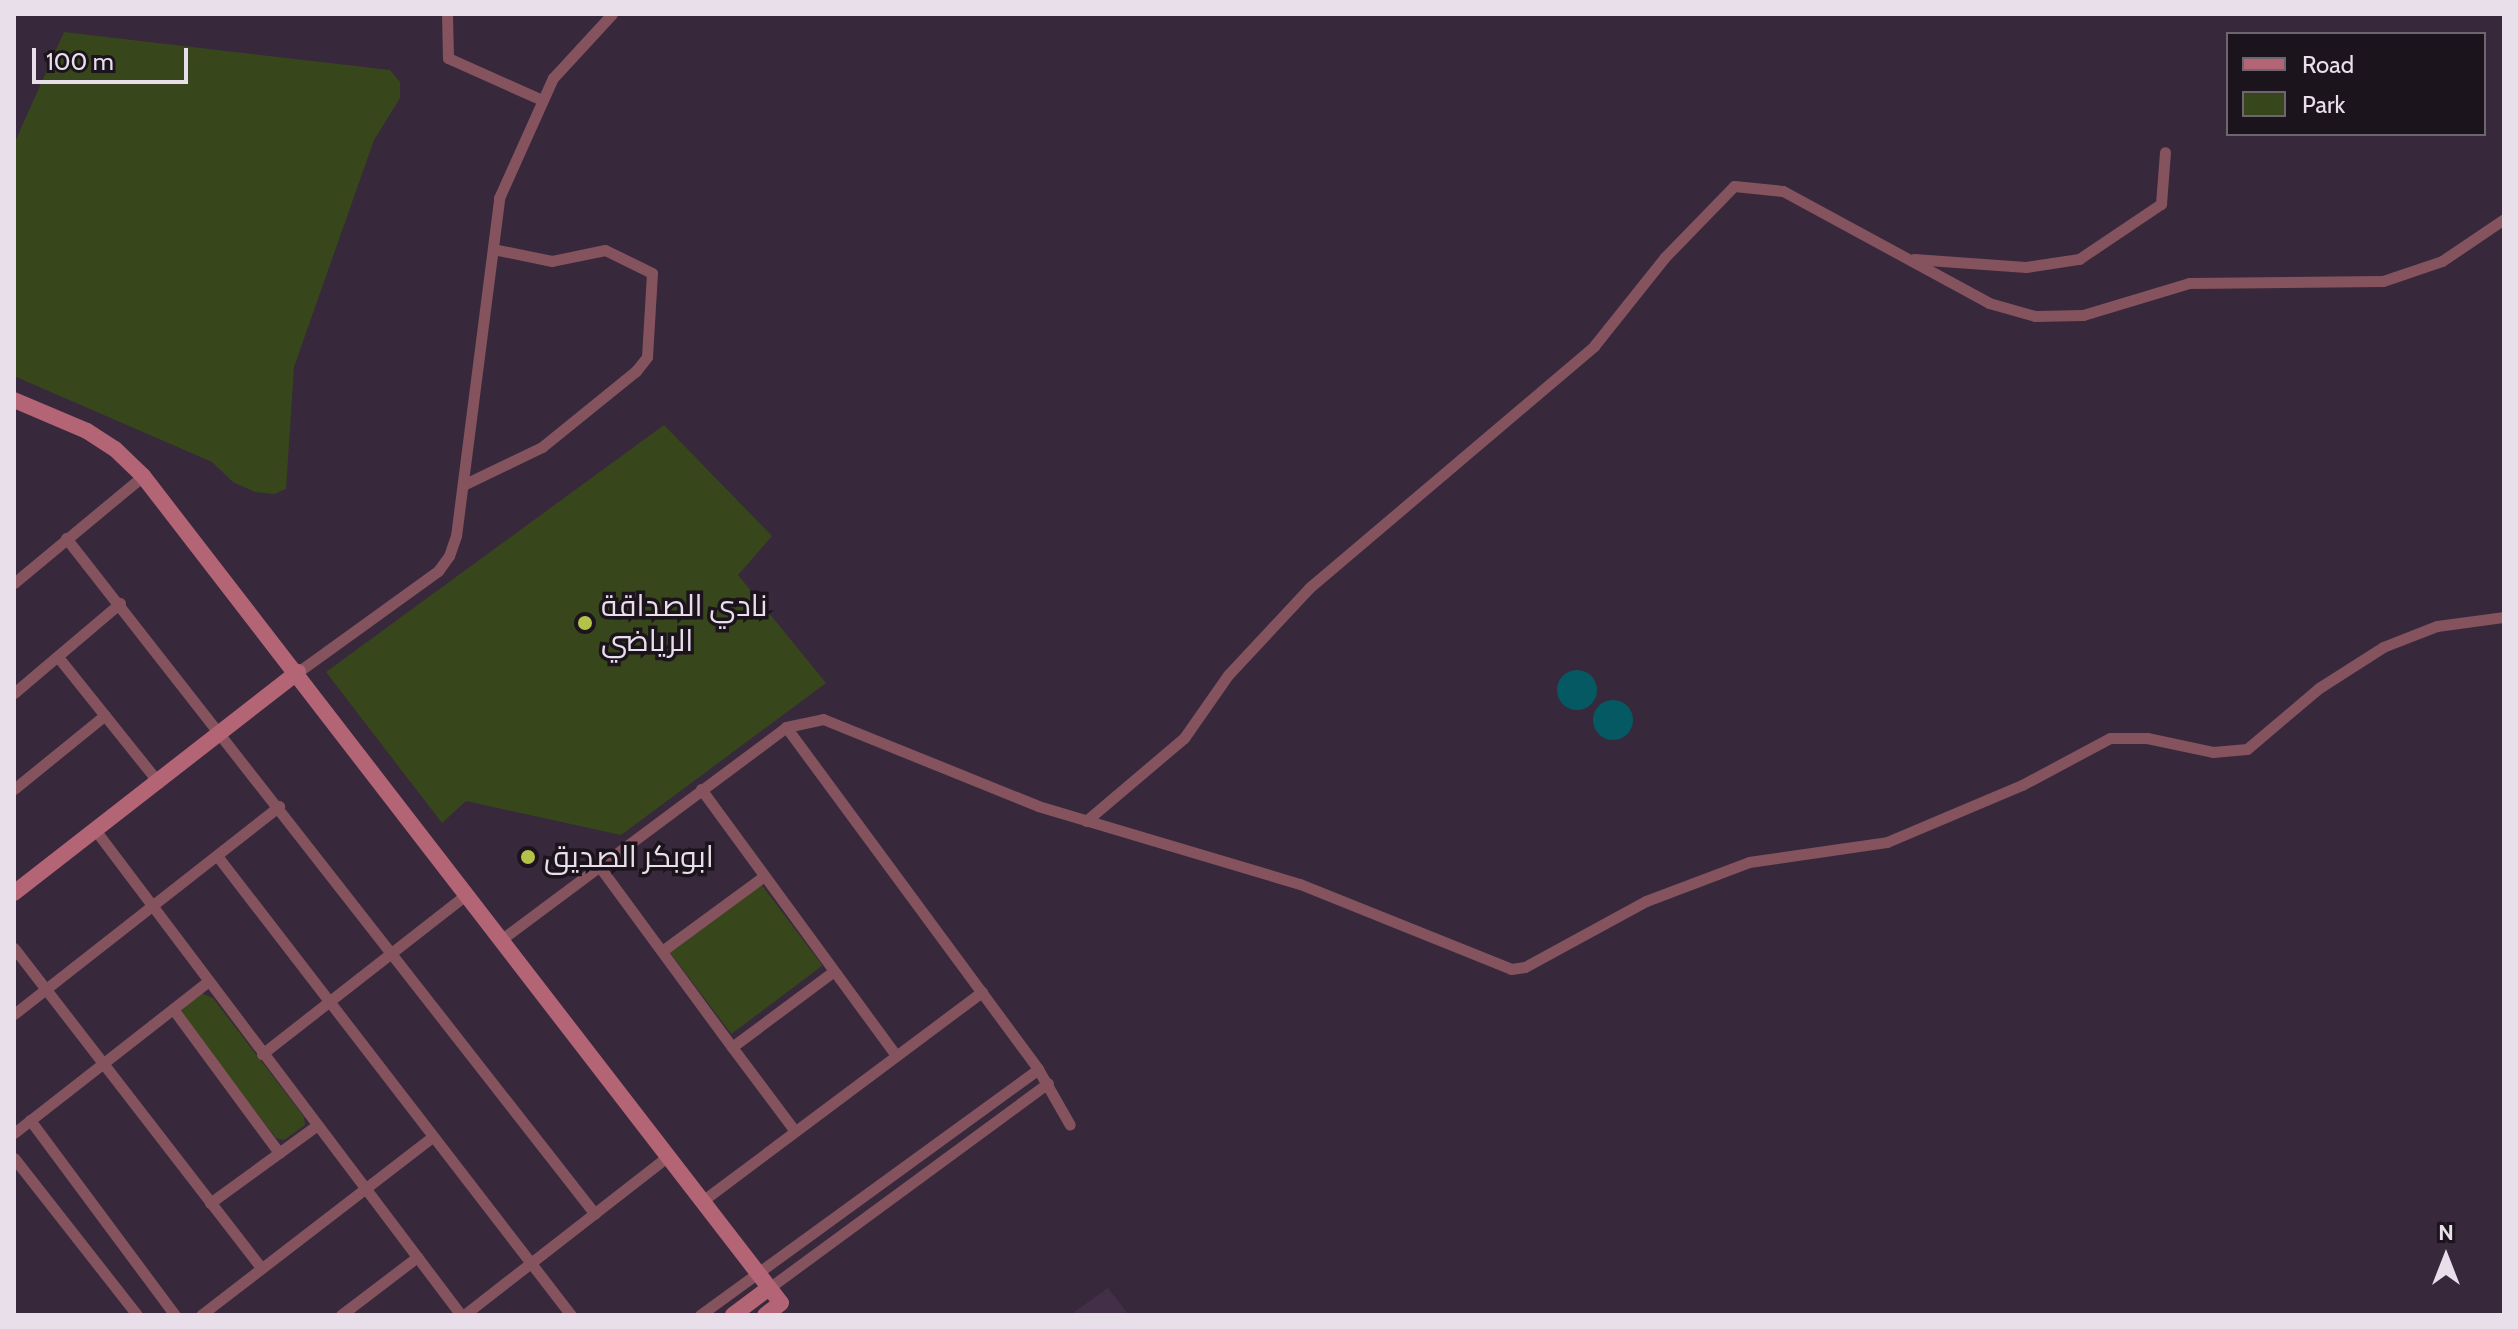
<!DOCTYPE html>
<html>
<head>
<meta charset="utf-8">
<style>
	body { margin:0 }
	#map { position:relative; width:2518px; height:1329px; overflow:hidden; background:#37283b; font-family:Cabin,Cairo,sans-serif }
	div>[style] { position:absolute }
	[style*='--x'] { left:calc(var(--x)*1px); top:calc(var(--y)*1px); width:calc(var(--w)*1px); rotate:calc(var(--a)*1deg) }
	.built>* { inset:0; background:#432f47 }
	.green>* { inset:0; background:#38471b; transform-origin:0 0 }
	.water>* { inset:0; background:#045962 }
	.round { border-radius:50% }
	.street>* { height:11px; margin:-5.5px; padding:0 5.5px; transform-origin:5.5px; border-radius:5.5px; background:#84535d }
	.secondary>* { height:16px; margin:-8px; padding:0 8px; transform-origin:8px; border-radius:8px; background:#b36576 }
	.dots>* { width:22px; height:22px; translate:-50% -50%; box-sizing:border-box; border:4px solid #1b141c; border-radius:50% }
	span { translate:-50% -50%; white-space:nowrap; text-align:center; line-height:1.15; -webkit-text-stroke:7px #1b141c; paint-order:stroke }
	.poi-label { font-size:30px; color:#e9dfeb }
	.left { translate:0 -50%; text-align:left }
	.frame { position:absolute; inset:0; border:16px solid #e9dfeb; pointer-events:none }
	.legend { position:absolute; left:2226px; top:32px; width:260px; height:104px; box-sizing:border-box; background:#1b141c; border:2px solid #6d656f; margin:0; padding:10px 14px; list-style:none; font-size:24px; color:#e9dfeb }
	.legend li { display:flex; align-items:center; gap:16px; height:40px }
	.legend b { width:40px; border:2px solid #6d656f }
	.north { position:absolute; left:2406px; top:1217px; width:80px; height:80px; -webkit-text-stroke:6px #1b141c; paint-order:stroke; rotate:0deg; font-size:22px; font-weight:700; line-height:32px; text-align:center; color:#e9dfeb }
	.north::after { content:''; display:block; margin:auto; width:28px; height:36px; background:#e9dfeb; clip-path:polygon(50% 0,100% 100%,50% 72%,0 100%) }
	.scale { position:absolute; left:32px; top:48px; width:156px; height:36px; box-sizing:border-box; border:4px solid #e9dfeb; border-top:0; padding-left:10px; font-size:24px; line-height:28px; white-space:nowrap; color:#e9dfeb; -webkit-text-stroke:6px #1b141c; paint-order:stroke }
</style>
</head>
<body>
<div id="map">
	<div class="built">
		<div style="clip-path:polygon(1108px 1288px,1129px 1315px,1070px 1315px)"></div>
	</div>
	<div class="green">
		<div style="clip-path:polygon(64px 32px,390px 70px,400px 82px,400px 98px,374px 140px,294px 367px,286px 489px,274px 494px,255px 492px,233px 482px,212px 462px,14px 376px,14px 144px)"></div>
		<div style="clip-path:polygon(664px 425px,772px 536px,738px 575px,826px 683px,621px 835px,466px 801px,442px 823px,326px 672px)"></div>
		<div style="left:761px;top:884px;width:102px;height:114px;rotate:53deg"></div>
		<div style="clip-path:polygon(198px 992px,213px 998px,304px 1117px,305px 1125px,284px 1140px,276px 1138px,179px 1012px)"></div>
	</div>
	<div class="water">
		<div class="round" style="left:1557px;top:670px;width:40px;height:40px"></div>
		<div class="round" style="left:1593px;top:700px;width:40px;height:40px"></div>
	</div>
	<div class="street">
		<div style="--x:447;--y:14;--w:44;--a:88.7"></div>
		<div style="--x:448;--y:58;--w:103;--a:24.1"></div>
		<div style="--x:1914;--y:259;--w:112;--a:4.1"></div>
		<div style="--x:2026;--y:267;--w:54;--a:-8.6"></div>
		<div style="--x:2079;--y:259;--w:99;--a:-33.9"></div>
		<div style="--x:2161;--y:204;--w:52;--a:-85.6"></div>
		<div style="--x:463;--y:485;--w:88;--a:-25.7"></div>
		<div style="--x:542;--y:447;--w:121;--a:-39"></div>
		<div style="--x:636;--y:371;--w:18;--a:-52"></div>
		<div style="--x:647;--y:357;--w:84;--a:-86.6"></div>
		<div style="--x:652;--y:273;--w:52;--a:-153.9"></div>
		<div style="--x:605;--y:250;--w:54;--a:168.3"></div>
		<div style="--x:552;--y:261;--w:60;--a:-168.5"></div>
		<div style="--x:66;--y:538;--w:858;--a:51.96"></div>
		<div style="--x:14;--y:583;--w:168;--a:-39.7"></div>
		<div style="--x:58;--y:657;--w:161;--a:51.3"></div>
		<div style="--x:298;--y:672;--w:173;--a:-35.8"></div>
		<div style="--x:438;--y:571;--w:19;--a:-54"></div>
		<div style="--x:449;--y:556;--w:21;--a:-71"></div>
		<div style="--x:456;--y:536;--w:341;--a:-82.7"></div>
		<div style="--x:499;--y:198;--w:132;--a:-65.8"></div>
		<div style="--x:553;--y:78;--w:87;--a:-47.3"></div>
		<div style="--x:14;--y:693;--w:139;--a:-40.3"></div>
		<div style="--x:786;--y:727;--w:38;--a:-12"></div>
		<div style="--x:823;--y:719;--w:232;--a:22"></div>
		<div style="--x:1038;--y:806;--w:273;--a:16.6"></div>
		<div style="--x:1300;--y:884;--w:227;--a:21.9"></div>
		<div style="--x:1511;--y:969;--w:14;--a:-8"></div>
		<div style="--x:1525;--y:967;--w:138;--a:-28.6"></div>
		<div style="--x:1646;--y:901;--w:110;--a:-20.7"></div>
		<div style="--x:1749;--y:862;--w:139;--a:-8.2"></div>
		<div style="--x:1887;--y:842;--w:147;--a:-22.9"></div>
		<div style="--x:2022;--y:785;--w:100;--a:-28.1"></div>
		<div style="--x:2110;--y:738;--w:37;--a:0"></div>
		<div style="--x:2147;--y:738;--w:67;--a:12"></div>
		<div style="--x:2213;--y:752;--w:34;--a:-5"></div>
		<div style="--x:2247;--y:749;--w:94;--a:-40.3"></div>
		<div style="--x:2319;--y:688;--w:76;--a:-32.6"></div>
		<div style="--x:2383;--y:647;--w:58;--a:-21.3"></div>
		<div style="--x:2437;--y:626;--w:68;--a:-7.7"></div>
		<div style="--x:14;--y:789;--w:117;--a:-39.1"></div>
		<div style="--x:701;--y:789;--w:330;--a:53.8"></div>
		<div style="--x:1086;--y:821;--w:128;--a:-40.3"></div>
		<div style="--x:1184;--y:738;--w:77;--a:-55.1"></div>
		<div style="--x:1228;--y:675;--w:119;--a:-47"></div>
		<div style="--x:1309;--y:588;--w:374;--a:-40.3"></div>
		<div style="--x:1594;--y:346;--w:114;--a:-51.4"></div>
		<div style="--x:1665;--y:257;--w:99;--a:-45.8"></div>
		<div style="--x:1734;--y:186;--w:49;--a:5.8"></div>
		<div style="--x:1783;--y:191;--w:234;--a:28.5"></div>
		<div style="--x:1989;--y:303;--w:48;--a:15.8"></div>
		<div style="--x:2035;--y:316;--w:48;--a:-1.2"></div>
		<div style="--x:2083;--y:315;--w:111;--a:-16.8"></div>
		<div style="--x:2189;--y:283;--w:194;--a:-0.6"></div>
		<div style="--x:2383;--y:281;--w:62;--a:-18.7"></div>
		<div style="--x:2442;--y:261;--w:75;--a:-34.1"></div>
		<div style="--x:96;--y:831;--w:606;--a:52.98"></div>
		<div style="--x:218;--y:857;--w:578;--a:52.38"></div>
		<div style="--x:599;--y:866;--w:225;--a:53.7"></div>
		<div style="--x:732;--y:1047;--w:127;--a:-36.7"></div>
		<div style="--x:502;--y:939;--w:354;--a:-36.7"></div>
		<div style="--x:786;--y:727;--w:425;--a:53.6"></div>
		<div style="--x:1038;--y:1069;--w:64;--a:60.3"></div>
		<div style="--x:14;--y:948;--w:404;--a:52.3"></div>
		<div style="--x:662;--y:951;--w:127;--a:-36.3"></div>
		<div style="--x:173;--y:1009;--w:179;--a:53.6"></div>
		<div style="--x:14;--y:1014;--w:337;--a:-38.1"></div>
		<div style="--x:732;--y:1047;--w:104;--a:53.2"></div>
		<div style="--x:262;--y:1054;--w:261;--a:-38"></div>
		<div style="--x:30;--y:1120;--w:243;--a:53.4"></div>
		<div style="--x:14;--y:1133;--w:245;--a:-38"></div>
		<div style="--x:14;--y:1158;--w:199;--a:51.9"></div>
		<div style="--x:701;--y:1202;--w:351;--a:-36.8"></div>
		<div style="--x:210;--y:1203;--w:131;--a:-36"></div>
		<div style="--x:769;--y:1288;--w:346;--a:-36.3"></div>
		<div style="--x:201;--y:1315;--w:290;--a:-37.6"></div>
		<div style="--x:341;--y:1315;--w:96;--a:-37.3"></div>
		<div style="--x:464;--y:1315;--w:257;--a:-37.9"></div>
		<div style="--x:700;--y:1315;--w:418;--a:-36"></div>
	</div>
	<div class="secondary">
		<div style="--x:14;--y:400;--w:79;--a:23"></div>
		<div style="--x:87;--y:431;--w:33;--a:33"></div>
		<div style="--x:115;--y:449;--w:39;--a:44"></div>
		<div style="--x:143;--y:476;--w:1044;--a:52.35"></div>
		<div style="--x:781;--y:1303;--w:20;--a:143"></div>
		<div style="--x:14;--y:893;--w:360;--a:-37.9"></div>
		<div style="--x:733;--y:1315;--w:45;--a:-36.9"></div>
	</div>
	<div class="dots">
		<div style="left:585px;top:623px;background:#b4c24a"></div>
		<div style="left:528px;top:857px;background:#b4c24a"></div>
	</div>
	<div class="poi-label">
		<span class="left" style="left:601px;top:623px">نادي الصداقة<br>الرياضي</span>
		<span class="left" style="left:544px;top:857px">ابوبكر الصديق</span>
	</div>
	<div class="frame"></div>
	<ul class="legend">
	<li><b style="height:10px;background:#b36576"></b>Road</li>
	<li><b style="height:22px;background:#38471b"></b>Park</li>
	</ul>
	<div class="north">N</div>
	<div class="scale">100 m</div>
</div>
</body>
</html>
